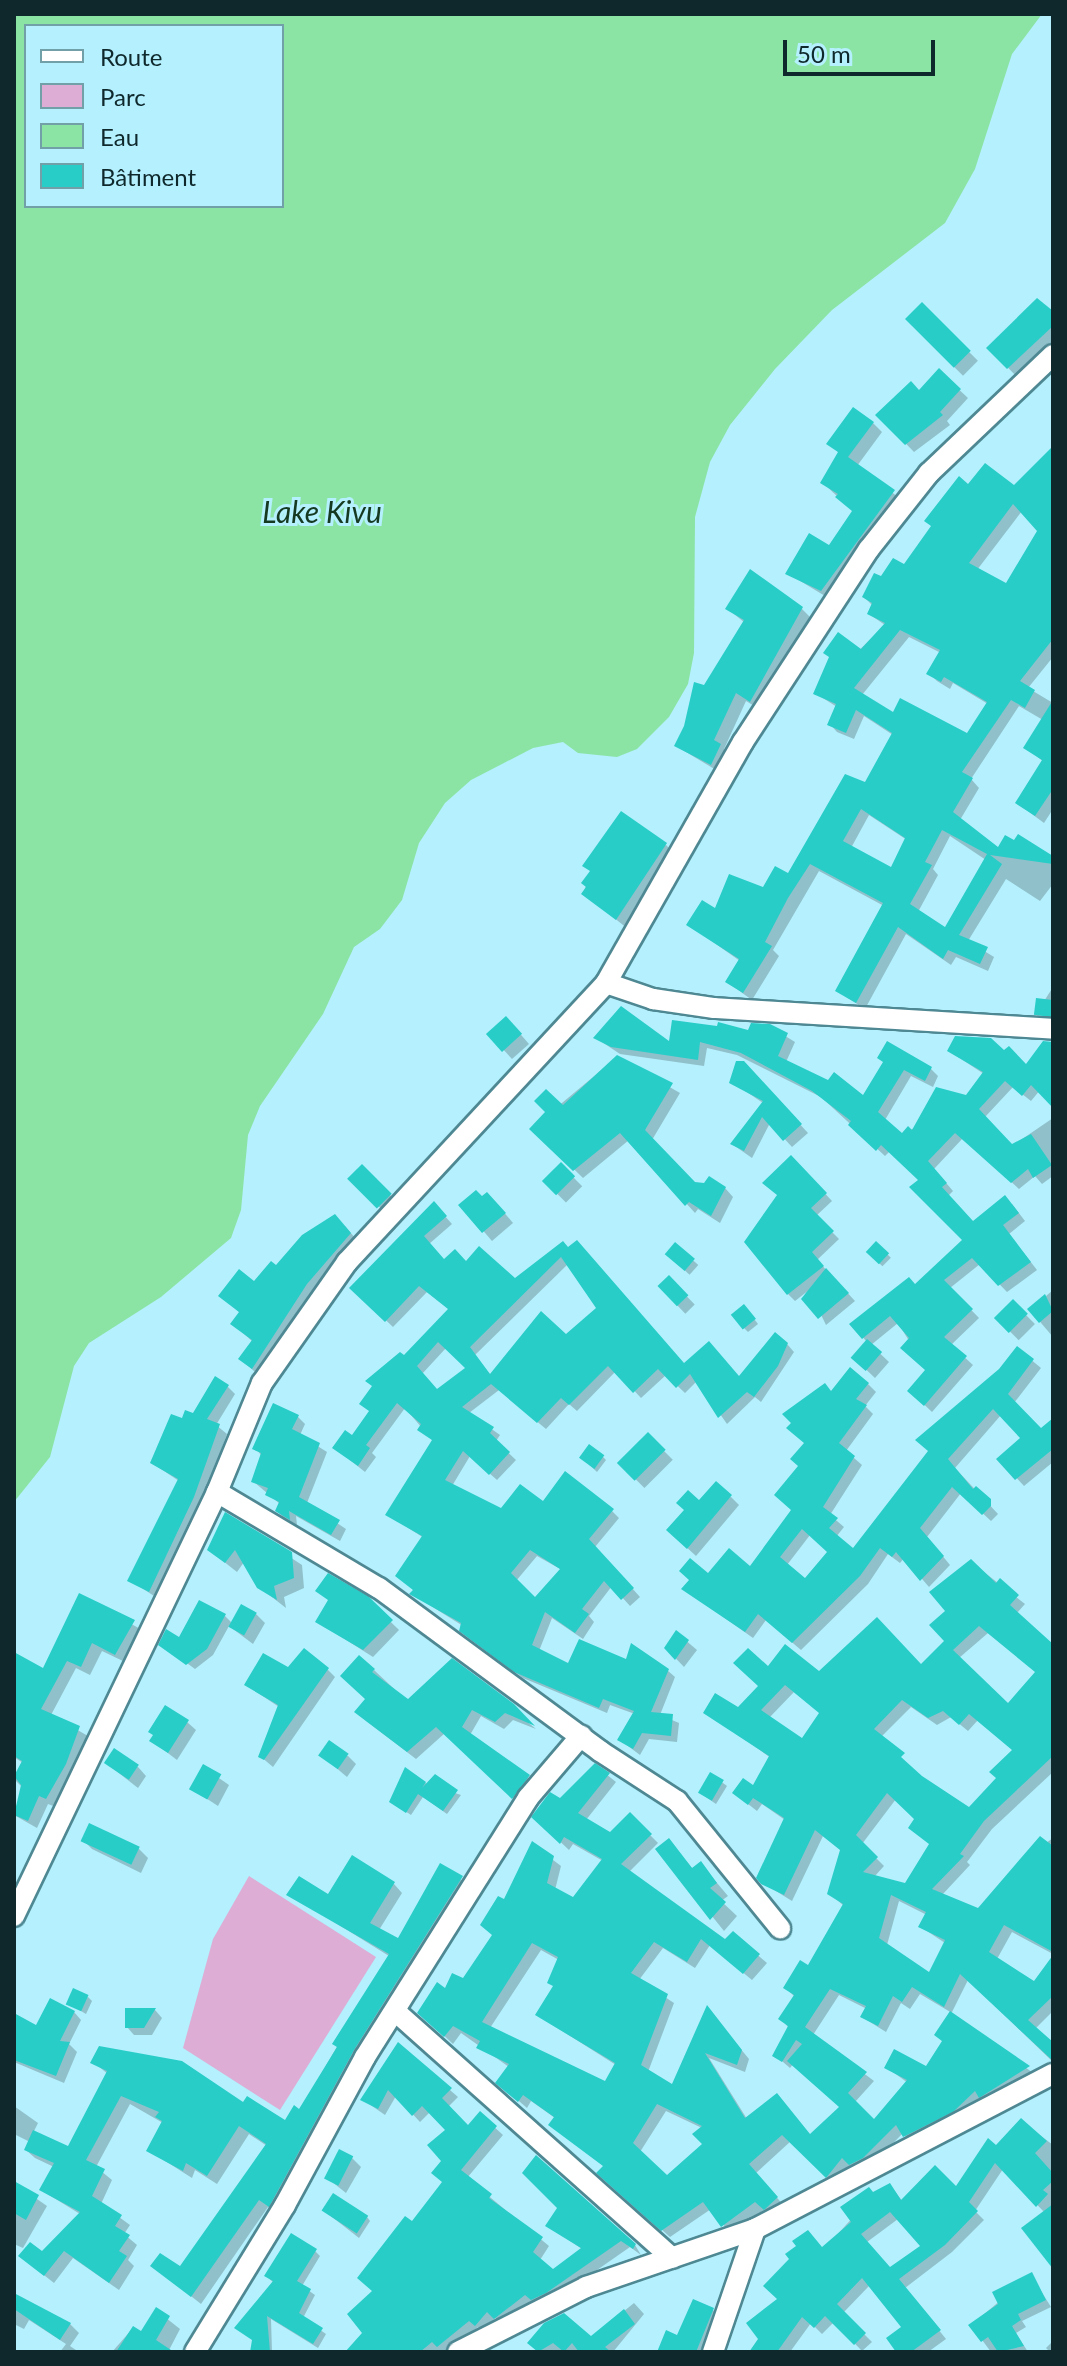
<!DOCTYPE html>
<html>
<head>
<meta charset="utf-8">
<style>
	body { margin:0 }
	#map { position:relative; width:1067px; height:2366px; overflow:hidden; background:#b4f0fd; font-family:Lato,sans-serif }
	div>[style] { position:absolute }
	[style*='--x'] { left:calc(var(--x)*1px); top:calc(var(--y)*1px); width:calc(var(--w)*1px); rotate:calc(var(--a)*1deg) }
	.green>* { inset:0; background:#ddadd5 }
	.water>* { inset:0; background:#8be4a3 }
	.shadow>* { inset:0; background:#0003; transform-origin:0 0 }
	.building>* { inset:0; background:#28cdc8; transform-origin:0 0 }
	.roads { filter:drop-shadow(2px 0 #4e8893) drop-shadow(-2px 0 #4e8893) drop-shadow(0 2px #4e8893) drop-shadow(0 -2px #4e8893) }
	.minor>* { height:20px; margin:-10px; padding:0 10px; transform-origin:10px; border-radius:10px; background:#fff }
	span { translate:-50% -50%; white-space:nowrap; text-align:center; line-height:1.15; -webkit-text-stroke:6px #b4f0fd; paint-order:stroke }
	.water-label { font-size:30px; color:#153a21; font-style:italic }
	.frame { position:absolute; inset:0; border:16px solid #0f282c; pointer-events:none }
	.legend { position:absolute; left:24px; top:24px; width:260px; height:184px; box-sizing:border-box; background:#b4f0fd; border:2px solid #72a0a9; margin:0; padding:10px 14px; list-style:none; font-size:24px; color:#0f282c }
	.legend li { display:flex; align-items:center; gap:16px; height:40px }
	.legend b { width:40px; border:2px solid #72a0a9 }
	.scale { position:absolute; left:783px; top:40px; width:152px; height:36px; box-sizing:border-box; border:4px solid #0f282c; border-top:0; padding-left:10px; font-size:24px; line-height:28px; white-space:nowrap; color:#0f282c; -webkit-text-stroke:6px #b4f0fd; paint-order:stroke }
</style>
</head>
<body>
<div id="map">
	<div class="green">
		<div style="clip-path:polygon(249px 1876px,376px 1957px,280px 2110px,183px 2048px,213px 1939px)"></div>
	</div>
	<div class="water">
		<div style="clip-path:polygon(evenodd,14px 14px,1042px 14px,1012px 54px,975px 169px,945px 223px,832px 310px,775px 369px,730px 425px,710px 462px,695px 517px,694px 653px,688px 684px,669px 717px,637px 749px,617px 757px,578px 753px,563px 742px,533px 748px,471px 780px,445px 803px,419px 843px,402px 900px,380px 929px,354px 947px,323px 1014px,260px 1106px,248px 1135px,241px 1210px,231px 1238px,161px 1297px,89px 1343px,74px 1366px,50px 1457px,14px 1502px,14px 14px,26px 26px,282px 26px,282px 206px,26px 206px,26px 26px)"></div>
	</div>
	<div class="shadow">
		<div style="left:922px;top:305px;width:79px;height:21px;rotate:45deg"></div>
		<div style="clip-path:polygon(1053px 312px,1053px 351px,1021px 381px,989px 348px)"></div>
		<div style="clip-path:polygon(939px 371px,968px 398px,947px 421px,950px 425px,914px 452px,878px 415px,920px 392px)"></div>
		<div style="clip-path:polygon(873px 423px,882px 432px,857px 466px,902px 500px,830px 599px,787px 573px,830px 547px,854px 512px,823px 483px,840px 454px,829px 443px)"></div>
		<div style="clip-path:polygon(evenodd,1053px 449px,1053px 657px,1028px 688px,1053px 703px,1053px 809px,1044px 823px,1017px 803px,1044px 762px,1026px 748px,1043px 720px,1019px 706px,971px 779px,979px 788px,960px 820px,998px 850px,1053px 859px,1053px 884px,1040px 901px,1006px 879px,968px 941px,994px 957px,988px 971px,956px 957px,951px 965px,906px 934px,865px 1009px,837px 991px,884px 906px,819px 871px,773px 950px,779px 956px,752px 1000px,727px 982px,740px 961px,689px 925px,789px 876px,866px 785px,893px 735px,864px 716px,854px 739px,837px 732px,830px 724px,837px 707px,815px 693px,885px 625px,869px 614px,873px 606px,864px 597px,904px 567px,969px 487px,1014px 488px,1053px 449px,1022px 511px,1040px 531px,1006px 586px,977px 570px,1022px 511px,1053px 449px,909px 637px,941px 653px,929px 673px,937px 681px,950px 689px,953px 683px,988px 704px,968px 735px,893px 714px,862px 695px,909px 637px,1053px 449px,869px 815px,907px 840px,892px 870px,851px 848px,869px 815px,1053px 449px,950px 836px,986px 860px,946px 930px,918px 912px,938px 875px,933px 869px,950px 836px)"></div>
		<div style="clip-path:polygon(728px 609px,802px 609px,812px 619px,761px 710px,746px 701px,724px 749px,730px 755px,721px 773px,676px 746px,745px 623px)"></div>
		<div style="clip-path:polygon(666px 845px,677px 856px,628px 929px,583px 893px,592px 872px)"></div>
		<div style="clip-path:polygon(1053px 987px,1053px 1022px,1042px 1021px,1036px 1014px)"></div>
		<div style="clip-path:polygon(769px 1026px,795px 1042px,786px 1062px,864px 1098px,884px 1063px,931px 1069px,938px 1076px,933px 1087px,911px 1076px,885px 1120px,902px 1135px,967px 1097px,984px 1074px,949px 1051px,1045px 1084px,1031px 1101px,1013px 1087px,985px 1117px,1012px 1146px,1053px 1118px,1053px 1176px,1042px 1184px,1035px 1176px,1019px 1189px,963px 1138px,934px 1169px,953px 1191px,948px 1196px,973px 1223px,1012px 1204px,1025px 1221px,1009px 1234px,1037px 1270px,1007px 1292px,980px 1264px,950px 1288px,979px 1318px,951px 1345px,973px 1365px,932px 1412px,910px 1391px,927px 1370px,898px 1323px,871px 1345px,889px 1362px,875px 1378px,853px 1357px,867px 1342px,852px 1325px,915px 1287px,965px 1240px,920px 1180px,890px 1151px,885px 1156px,821px 1097px,737px 1055px,707px 1048px,704px 1066px,620px 1054px,596px 1038px,670px 1045px)"></div>
		<div style="clip-path:polygon(515px 1028px,529px 1044px,512px 1059px,489px 1034px)"></div>
		<div style="clip-path:polygon(617px 1057px,680px 1093px,652px 1140px,695px 1184px,725px 1188px,733px 1197px,720px 1223px,698px 1209px,695px 1213px,629px 1140px,583px 1178px,532px 1128px)"></div>
		<div style="clip-path:polygon(751px 1071px,808px 1133px,792px 1147px,770px 1123px,752px 1158px,732px 1144px,763px 1103px,732px 1082px)"></div>
		<div style="clip-path:polygon(791px 1157px,832px 1201px,816px 1216px,839px 1239px,817px 1260px,855px 1301px,826px 1325px,809px 1290px,795px 1301px,788px 1294px,779px 1196px)"></div>
		<div style="left:561px;top:1165px;width:30px;height:23px;rotate:45deg"></div>
		<div style="left:362px;top:1167px;width:52px;height:16px;rotate:45deg"></div>
		<div style="clip-path:polygon(482px 1199px,496px 1203px,513px 1223px,492px 1241px,461px 1205px)"></div>
		<div style="clip-path:polygon(evenodd,434px 1204px,452px 1224px,429px 1244px,444px 1261px,515px 1281px,562px 1243px,684px 1365px,740px 1379px,787px 1344px,794px 1352px,761px 1402px,755px 1397px,727px 1424px,697px 1381px,685px 1393px,666px 1375px,641px 1398px,616px 1371px,577px 1411px,569px 1404px,546px 1429px,499px 1390px,469px 1413px,500px 1435px,496px 1441px,516px 1460px,497px 1480px,470px 1456px,452px 1486px,502px 1511px,543px 1504px,612px 1511px,619px 1518px,595px 1547px,640px 1597px,630px 1606px,612px 1586px,589px 1616px,594px 1622px,583px 1639px,552px 1618px,539px 1651px,569px 1666px,627px 1662px,667px 1670px,675px 1677px,660px 1715px,679px 1723px,677px 1742px,649px 1739px,640px 1755px,620px 1740px,635px 1714px,610px 1705px,607px 1713px,523px 1678px,468px 1637px,463px 1626px,412px 1594px,424px 1538px,388px 1515px,433px 1441px,405px 1408px,372px 1453px,376px 1457px,365px 1472px,335px 1448px,352px 1438px,404px 1358px,450px 1310px,427px 1292px,393px 1327px,352px 1288px,434px 1204px,568px 1264px,599px 1308px,566px 1337px,491px 1376px,475px 1355px,568px 1264px,434px 1204px,446px 1348px,468px 1368px,438px 1391px,422px 1374px,446px 1348px,434px 1204px,537px 1556px,562px 1570px,535px 1600px,516px 1581px,537px 1556px)"></div>
		<div style="clip-path:polygon(345px 1226px,360px 1244px,262px 1378px,240px 1359px,253px 1342px,233px 1324px,240px 1313px,220px 1295px,255px 1284px)"></div>
		<div style="left:876px;top:1243px;width:21px;height:12px;rotate:45deg"></div>
		<div style="left:676px;top:1245px;width:30px;height:13px;rotate:42deg"></div>
		<div style="left:669px;top:1278px;width:37px;height:13px;rotate:46deg"></div>
		<div style="clip-path:polygon(1053px 1290px,1053px 1337px,1030px 1310px)"></div>
		<div style="left:1013px;top:1302px;width:31px;height:23px;rotate:45deg"></div>
		<div style="clip-path:polygon(747px 1310px,758px 1324px,748px 1332px,744px 1328px)"></div>
		<div style="clip-path:polygon(evenodd,1017px 1348px,1041px 1368px,1014px 1403px,1041px 1431px,1053px 1434px,1053px 1462px,1024px 1486px,999px 1459px,1023px 1438px,1001px 1415px,955px 1468px,998px 1514px,991px 1521px,961px 1493px,927px 1537px,950px 1565px,929px 1587px,904px 1558px,900px 1563px,888px 1554px,868px 1584px,801px 1650px,766px 1620px,753px 1638px,684px 1589px,708px 1576px,751px 1569px,793px 1510px,806px 1444px,832px 1393px,868px 1384px,876px 1392px,865px 1406px,873px 1414px,846px 1451px,862px 1465px,830px 1515px,844px 1527px,836px 1537px,853px 1551px,1017px 1348px,810px 1535px,829px 1552px,806px 1581px,787px 1565px,810px 1535px)"></div>
		<div style="clip-path:polygon(227px 1386px,235px 1394px,216px 1425px,227px 1434px,201px 1505px,157px 1598px,130px 1580px,179px 1481px,152px 1463px,183px 1421px)"></div>
		<div style="clip-path:polygon(297px 1416px,305px 1424px,300px 1435px,327px 1452px,307px 1503px,346px 1529px,340px 1541px,296px 1516px,297px 1525px,285px 1519px,277px 1511px,280px 1504px,254px 1482px,262px 1456px,255px 1448px)"></div>
		<div style="left:648px;top:1435px;width:35px;height:40px;rotate:45deg"></div>
		<div style="clip-path:polygon(602px 1456px,606px 1460px,597px 1472px,582px 1458px)"></div>
		<div style="clip-path:polygon(731px 1497px,739px 1505px,696px 1556px,668px 1530px,699px 1503px)"></div>
		<div style="clip-path:polygon(226px 1515px,302px 1565px,304px 1588px,284px 1597px,286px 1608px,259px 1587px,244px 1562px,237px 1572px,209px 1550px)"></div>
		<div style="clip-path:polygon(evenodd,971px 1562px,1025px 1604px,1016px 1614px,1053px 1647px,1053px 1772px,992px 1829px,967px 1862px,970px 1865px,942px 1895px,979px 1910px,1040px 1839px,1046px 1843px,1053px 1838px,1053px 1954px,1012px 1932px,997px 1959px,1035px 1984px,1053px 1959px,1053px 2011px,1035px 2029px,1053px 2045px,1053px 2062px,968px 1980px,951px 2014px,1036px 2075px,989px 2104px,983px 2099px,961px 2119px,912px 2144px,903px 2133px,871px 2166px,858px 2172px,851px 2165px,834px 2184px,791px 2141px,756px 2173px,784px 2206px,773px 2216px,765px 2209px,730px 2233px,711px 2209px,670px 2237px,599px 2173px,605px 2167px,551px 2125px,555px 2118px,531px 2101px,527px 2108px,498px 2083px,509px 2067px,461px 2033px,453px 2044px,420px 2013px,438px 1985px,446px 1990px,453px 1976px,463px 1981px,494px 1936px,482px 1925px,499px 1899px,504px 1901px,532px 1844px,561px 1866px,555px 1890px,573px 1899px,603px 1861px,573px 1844px,569px 1850px,534px 1817px,551px 1795px,561px 1801px,596px 1766px,616px 1782px,586px 1820px,610px 1834px,630px 1815px,658px 1843px,629px 1872px,726px 1941px,733px 1934px,767px 1963px,752px 1980px,710px 1945px,695px 1968px,663px 1948px,639px 1980px,674px 2003px,648px 2072px,673px 2087px,707px 2008px,749px 2059px,745px 2072px,709px 2058px,747px 2119px,776px 2095px,810px 2136px,842px 2108px,793px 2064px,790px 2068px,775px 2055px,789px 2028px,781px 2019px,795px 1997px,786px 1988px,801px 1963px,808px 1968px,844px 1906px,830px 1894px,842px 1851px,823px 1836px,792px 1901px,763px 1883px,758px 1877px,785px 1820px,762px 1804px,757px 1811px,734px 1793px,743px 1781px,753px 1788px,771px 1758px,706px 1712px,716px 1696px,738px 1709px,760px 1686px,736px 1663px,748px 1650px,768px 1669px,786px 1647px,819px 1674px,877px 1620px,921px 1667px,946px 1641px,931px 1625px,948px 1611px,932px 1592px,971px 1562px,988px 1633px,1037px 1673px,1008px 1706px,959px 1658px,988px 1633px,971px 1562px,794px 1692px,821px 1713px,803px 1741px,769px 1718px,794px 1692px,971px 1562px,911px 1707px,937px 1725px,951px 1717px,968px 1731px,978px 1720px,1015px 1751px,992px 1772px,998px 1778px,969px 1809px,921px 1778px,881px 1737px,911px 1707px,971px 1562px,896px 1799px,917px 1819px,910px 1828px,931px 1845px,906px 1885px,874px 1877px,884px 1866px,862px 1844px,896px 1799px,971px 1562px,899px 1901px,927px 1915px,921px 1927px,945px 1943px,930px 1975px,887px 1945px,899px 1901px,971px 1562px,541px 1950px,559px 1960px,549px 1982px,555px 1987px,537px 2015px,616px 2065px,606px 2084px,490px 2028px,541px 1950px,971px 1562px,920px 1994px,952px 2013px,937px 2035px,943px 2042px,927px 2068px,895px 2051px,886px 2067px,908px 2083px,874px 2122px,855px 2102px,874px 2081px,813px 2035px,839px 1995px,867px 2009px,862px 2017px,886px 2032px,901px 2003px,910px 2009px,920px 1994px,971px 1562px,666px 2111px,702px 2128px,695px 2134px,704px 2145px,667px 2178px,640px 2152px,666px 2111px)"></div>
		<div style="clip-path:polygon(80px 1595px,142px 1630px,125px 1662px,102px 1651px,90px 1675px,76px 1668px,51px 1715px,88px 1736px,74px 1773px,56px 1807px,48px 1804px,37px 1828px,14px 1815px,22px 1787px,14px 1779px,23px 1763px,14px 1757px,14px 1655px,44px 1670px)"></div>
		<div style="clip-path:polygon(366px 1598px,399px 1630px,373px 1657px,318px 1622px)"></div>
		<div style="clip-path:polygon(256px 1614px,265px 1623px,253px 1644px,229px 1626px,213px 1655px,195px 1669px,165px 1647px,225px 1616px,232px 1623px)"></div>
		<div style="clip-path:polygon(677px 1633px,697px 1650px,684px 1667px,666px 1648px)"></div>
		<div style="clip-path:polygon(452px 1660px,536px 1729px,513px 1720px,504px 1729px,481px 1716px,470px 1735px,537px 1785px,521px 1805px,445px 1733px,416px 1759px,365px 1720px,367px 1699px,350px 1684px,374px 1670px,408px 1702px)"></div>
		<div style="clip-path:polygon(288px 1669px,327px 1669px,335px 1677px,273px 1767px,260px 1756px,279px 1707px,246px 1685px)"></div>
		<div style="clip-path:polygon(187px 1722px,196px 1730px,177px 1760px,152px 1741px)"></div>
		<div style="clip-path:polygon(321px 1755px,348px 1756px,356px 1764px,347px 1777px)"></div>
		<div style="clip-path:polygon(106px 1763px,138px 1767px,146px 1776px,138px 1788px)"></div>
		<div style="clip-path:polygon(203px 1767px,229px 1785px,218px 1806px,192px 1789px)"></div>
		<div style="clip-path:polygon(711px 1774px,727px 1786px,716px 1804px,700px 1793px)"></div>
		<div style="clip-path:polygon(425px 1783px,461px 1795px,447px 1814px,423px 1797px,411px 1815px,396px 1805px)"></div>
		<div style="clip-path:polygon(90px 1825px,139px 1849px,148px 1858px,141px 1873px,92px 1849px,83px 1840px)"></div>
		<div style="clip-path:polygon(669px 1841px,693px 1869px,701px 1864px,728px 1896px,721px 1901px,737px 1916px,724px 1931px,658px 1849px)"></div>
		<div style="clip-path:polygon(441px 1866px,471px 1887px,278px 2214px,268px 2207px,201px 2304px,153px 2266px,180px 2269px,267px 2146px,249px 2134px,217px 2184px,195px 2170px,192px 2178px,148px 2150px,163px 2123px,130px 2104px,96px 2167px,112px 2180px,101px 2204px,130px 2225px,124px 2234px,137px 2245px,128px 2260px,134px 2266px,119px 2290px,73px 2258px,54px 2283px,30px 2264px,80px 2214px,41px 2190px,54px 2167px,35px 2158px,26px 2150px,30px 2142px,14px 2134px,14px 2106px,38px 2123px,33px 2133px,69px 2148px,108px 2074px,93px 2062px,243px 2105px,285px 2123px,300px 2111px,389px 1956px,289px 1894px,329px 1896px,394px 1884px,402px 1893px,379px 1930px,398px 1941px)"></div>
		<div style="clip-path:polygon(88px 1997px,92px 2001px,86px 2014px,69px 2004px)"></div>
		<div style="clip-path:polygon(127px 2010px,155px 2010px,162px 2018px,152px 2035px,134px 2035px,127px 2027px)"></div>
		<div style="clip-path:polygon(74px 2012px,81px 2020px,69px 2044px,77px 2052px,64px 2083px,14px 2062px,14px 2015px,37px 2028px)"></div>
		<div style="clip-path:polygon(398px 2045px,458px 2097px,448px 2107px,468px 2128px,480px 2114px,503px 2135px,467px 2178px,549px 2246px,540px 2260px,553px 2272px,582px 2249px,548px 2226px,559px 2207px,635px 2245px,641px 2255px,630px 2247px,554px 2300px,540px 2307px,534px 2301px,503px 2325px,495px 2318px,484px 2332px,478px 2327px,447px 2352px,348px 2352px,365px 2333px,374px 2292px,412px 2224px,444px 2183px,448px 2130px,430px 2112px,420px 2122px,396px 2096px,385px 2115px,362px 2099px)"></div>
		<div style="clip-path:polygon(evenodd,1021px 2121px,1053px 2145px,1053px 2261px,1045px 2213px,1003px 2169px,975px 2211px,984px 2220px,952px 2252px,905px 2288px,946px 2339px,928px 2352px,899px 2352px,904px 2327px,870px 2285px,843px 2313px,872px 2342px,862px 2351px,834px 2322px,822px 2334px,811px 2323px,790px 2352px,752px 2352px,779px 2299px,874px 2194px,890px 2185px,903px 2202px,956px 2189px,1021px 2121px,898px 2219px,923px 2246px,891px 2269px,867px 2242px,898px 2219px)"></div>
		<div style="clip-path:polygon(352px 2158px,361px 2167px,346px 2193px,326px 2177px)"></div>
		<div style="clip-path:polygon(14px 2183px,47px 2206px,23px 2248px,14px 2244px)"></div>
		<div style="clip-path:polygon(327px 2213px,367px 2217px,370px 2221px,359px 2238px)"></div>
		<div style="clip-path:polygon(315px 2251px,320px 2256px,302px 2286px,315px 2295px,303px 2318px,326px 2334px,318px 2348px,271px 2319px,272px 2352px,254px 2352px,274px 2283px,266px 2276px)"></div>
		<div style="clip-path:polygon(1031px 2275px,1051px 2307px,1022px 2321px,1026px 2327px,1016px 2333px,1028px 2352px,991px 2352px,971px 2325px)"></div>
		<div style="clip-path:polygon(14px 2295px,70px 2324px,79px 2333px,70px 2346px,79px 2352px,60px 2352px,66px 2344px,29px 2320px,24px 2329px,14px 2324px)"></div>
		<div style="clip-path:polygon(634px 2303px,644px 2314px,613px 2352px,539px 2352px,530px 2343px,591px 2338px)"></div>
		<div style="clip-path:polygon(156px 2310px,180px 2329px,168px 2352px,112px 2352px,133px 2328px,142px 2334px)"></div>
		<div style="clip-path:polygon(713px 2310px,722px 2319px,708px 2352px,659px 2352px)"></div>
		<div style="clip-path:polygon(1053px 2341px,1053px 2352px,1050px 2352px,1046px 2348px)"></div>
	</div>
	<div class="building">
		<div style="clip-path:polygon(1037px 298px,1053px 311px,1053px 326px,1007px 369px,986px 348px)"></div>
		<div style="left:922px;top:302px;width:69px;height:24px;rotate:45deg"></div>
		<div style="clip-path:polygon(939px 368px,961px 389px,940px 412px,943px 415px,905px 445px,875px 415px,911px 381px,919px 390px)"></div>
		<div style="clip-path:polygon(853px 407px,874px 422px,848px 457px,895px 490px,821px 591px,785px 574px,809px 533px,829px 545px,852px 511px,835px 497px,838px 494px,820px 483px,838px 452px,826px 444px)"></div>
		<div style="clip-path:polygon(evenodd,1053px 446px,1053px 639px,1020px 681px,1035px 690px,1025px 708px,1011px 700px,962px 772px,973px 778px,953px 812px,998px 847px,1005px 835px,1014px 840px,1018px 834px,1053px 856px,1053px 864px,990px 855px,1002px 864px,959px 935px,988px 947px,980px 964px,948px 950px,943px 959px,898px 927px,856px 1003px,835px 991px,883px 903px,810px 864px,788px 898px,765px 942px,772px 946px,743px 993px,725px 982px,739px 959px,686px 925px,702px 900px,715px 908px,729px 874px,763px 887px,775px 866px,788px 873px,845px 774px,865px 782px,892px 733px,856px 710px,846px 733px,827px 725px,836px 704px,813px 694px,829px 657px,823px 653px,838px 632px,861px 649px,885px 623px,867px 614px,872px 603px,862px 597px,874px 573px,881px 576px,893px 558px,904px 564px,931px 526px,924px 521px,959px 476px,968px 484px,985px 463px,1014px 485px,1053px 446px,1013px 504px,1037px 531px,1006px 583px,969px 563px,1013px 504px,1053px 446px,900px 630px,940px 650px,926px 674px,941px 682px,944px 677px,987px 702px,967px 733px,900px 698px,893px 712px,854px 688px,900px 630px,1053px 446px,861px 809px,905px 838px,891px 867px,843px 841px,861px 809px,1053px 446px,942px 830px,987px 854px,945px 927px,910px 904px,932px 865px,925px 862px,942px 830px)"></div>
		<div style="clip-path:polygon(750px 569px,803px 607px,750px 702px,736px 693px,714px 740px,721px 744px,711px 765px,674px 746px,684px 726px,694px 682px,704px 685px,744px 620px,725px 609px)"></div>
		<div style="clip-path:polygon(1053px 700px,1053px 789px,1035px 816px,1015px 803px,1042px 760px,1023px 748px)"></div>
		<div style="clip-path:polygon(621px 811px,667px 843px,616px 920px,581px 894px,586px 887px,581px 883px,590px 871px,582px 866px)"></div>
		<div style="left:1036px;top:998px;width:17px;height:17px;rotate:7deg"></div>
		<div style="clip-path:polygon(621px 1006px,669px 1041px,672px 1020px,717px 1026px,718px 1022px,748px 1030px,751px 1023px,770px 1024px,788px 1033px,778px 1056px,828px 1080px,834px 1072px,863px 1095px,883px 1062px,877px 1058px,887px 1041px,932px 1067px,925px 1081px,904px 1070px,878px 1112px,902px 1133px,908px 1126px,912px 1130px,936px 1087px,966px 1095px,983px 1072px,947px 1051px,955px 1036px,991px 1038px,1004px 1050px,1009px 1046px,1026px 1064px,1043px 1041px,1053px 1042px,1053px 1108px,1031px 1085px,1022px 1096px,1005px 1081px,979px 1109px,1012px 1144px,1031px 1134px,1052px 1165px,1033px 1178px,1028px 1169px,1011px 1183px,955px 1133px,928px 1161px,947px 1183px,942px 1187px,973px 1221px,1005px 1195px,1019px 1213px,1003px 1225px,1031px 1262px,998px 1286px,972px 1258px,944px 1280px,973px 1309px,944px 1337px,967px 1356px,924px 1406px,907px 1391px,925px 1370px,900px 1348px,909px 1338px,890px 1316px,862px 1339px,849px 1324px,909px 1277px,915px 1284px,962px 1240px,909px 1187px,918px 1180px,881px 1145px,876px 1151px,848px 1125px,851px 1121px,812px 1091px,741px 1053px,700px 1042px,698px 1060px,611px 1047px,593px 1038px)"></div>
		<div style="left:506px;top:1016px;width:24px;height:27px;rotate:48deg"></div>
		<div style="clip-path:polygon(617px 1055px,673px 1083px,645px 1130px,695px 1182px,704px 1183px,709px 1176px,726px 1187px,711px 1216px,689px 1202px,685px 1206px,620px 1133px,573px 1171px,529px 1129px,545px 1112px,534px 1101px,546px 1089px,563px 1105px)"></div>
		<div style="clip-path:polygon(736px 1061px,744px 1061px,802px 1124px,783px 1141px,762px 1117px,744px 1151px,730px 1144px,763px 1101px,729px 1083px)"></div>
		<div style="clip-path:polygon(791px 1155px,827px 1193px,811px 1208px,834px 1231px,812px 1252px,824px 1266px,787px 1295px,744px 1242px,777px 1195px,762px 1183px)"></div>
		<div style="left:561px;top:1162px;width:20px;height:27px;rotate:45deg"></div>
		<div style="left:362px;top:1164px;width:42px;height:21px;rotate:45deg"></div>
		<div style="clip-path:polygon(476px 1190px,482px 1196px,487px 1192px,506px 1213px,482px 1233px,458px 1205px)"></div>
		<div style="clip-path:polygon(evenodd,434px 1201px,447px 1216px,424px 1236px,444px 1259px,455px 1249px,466px 1261px,479px 1246px,515px 1278px,563px 1241px,568px 1247px,577px 1240px,684px 1363px,709px 1341px,739px 1376px,775px 1332px,788px 1343px,778px 1366px,754px 1397px,747px 1392px,718px 1418px,690px 1374px,676px 1388px,658px 1369px,633px 1393px,608px 1366px,569px 1405px,561px 1398px,537px 1423px,491px 1384px,462px 1407px,494px 1427px,490px 1433px,510px 1452px,489px 1475px,463px 1451px,445px 1480px,501px 1508px,520px 1484px,543px 1501px,565px 1471px,614px 1509px,589px 1539px,634px 1588px,621px 1600px,604px 1581px,582px 1609px,589px 1614px,575px 1633px,545px 1612px,532px 1645px,568px 1663px,579px 1639px,626px 1659px,631px 1643px,669px 1669px,651px 1712px,673px 1714px,671px 1736px,642px 1733px,633px 1749px,617px 1740px,634px 1711px,603px 1699px,599px 1708px,514px 1672px,459px 1631px,461px 1623px,409px 1594px,413px 1590px,395px 1576px,422px 1536px,385px 1515px,432px 1440px,417px 1430px,421px 1424px,397px 1403px,366px 1445px,370px 1448px,358px 1466px,332px 1448px,345px 1430px,352px 1435px,369px 1411px,359px 1404px,372px 1386px,365px 1381px,400px 1352px,404px 1355px,448px 1309px,419px 1286px,385px 1322px,349px 1288px,434px 1201px,561px 1257px,596px 1308px,566px 1334px,541px 1311px,490px 1374px,470px 1347px,561px 1257px,434px 1201px,438px 1342px,465px 1368px,437px 1389px,417px 1366px,438px 1342px,434px 1201px,530px 1550px,560px 1569px,535px 1597px,511px 1573px,530px 1550px)"></div>
		<div style="clip-path:polygon(335px 1214px,351px 1233px,307px 1284px,252px 1369px,238px 1359px,252px 1340px,230px 1324px,239px 1312px,218px 1296px,239px 1269px,254px 1281px,271px 1261px,276px 1265px,302px 1235px)"></div>
		<div style="left:876px;top:1241px;width:18px;height:15px;rotate:43deg"></div>
		<div style="left:675px;top:1242px;width:26px;height:16px;rotate:40deg"></div>
		<div style="clip-path:polygon(826px 1268px,849px 1293px,818px 1319px,801px 1299px)"></div>
		<div style="left:669px;top:1275px;width:28px;height:16px;rotate:46deg"></div>
		<div style="clip-path:polygon(1045px 1294px,1053px 1311px,1039px 1323px,1027px 1309px)"></div>
		<div style="left:1013px;top:1299px;width:21px;height:27px;rotate:45deg"></div>
		<div style="left:744px;top:1304px;width:19px;height:17px;rotate:51deg"></div>
		<div style="left:867px;top:1339px;width:20px;height:25px;rotate:41deg"></div>
		<div style="clip-path:polygon(evenodd,1017px 1346px,1034px 1359px,1008px 1394px,1041px 1428px,1053px 1418px,1053px 1449px,1015px 1480px,996px 1459px,1020px 1438px,993px 1409px,948px 1459px,973px 1489px,976px 1486px,991px 1499px,991px 1506px,982px 1515px,952px 1487px,920px 1528px,944px 1556px,920px 1581px,896px 1552px,892px 1557px,880px 1548px,860px 1576px,792px 1643px,758px 1614px,745px 1632px,681px 1589px,689px 1580px,679px 1571px,690px 1558px,708px 1573px,729px 1548px,750px 1566px,791px 1510px,774px 1495px,798px 1466px,790px 1459px,804px 1443px,786px 1428px,791px 1423px,782px 1414px,825px 1383px,831px 1391px,850px 1367px,869px 1383px,856px 1399px,867px 1405px,839px 1443px,855px 1456px,823px 1507px,838px 1518px,829px 1528px,853px 1548px,928px 1451px,915px 1440px,999px 1369px,1017px 1346px,802px 1529px,827px 1552px,805px 1578px,780px 1557px,802px 1529px)"></div>
		<div style="clip-path:polygon(215px 1376px,229px 1385px,207px 1419px,220px 1424px,194px 1497px,149px 1592px,127px 1581px,178px 1479px,150px 1463px,171px 1414px,182px 1418px,185px 1410px,193px 1413px)"></div>
		<div style="clip-path:polygon(273px 1403px,299px 1415px,292px 1429px,320px 1443px,299px 1497px,340px 1520px,331px 1535px,289px 1511px,290px 1520px,275px 1511px,279px 1502px,265px 1495px,268px 1488px,251px 1482px,261px 1453px,252px 1449px)"></div>
		<div style="left:648px;top:1432px;width:25px;height:44px;rotate:45deg"></div>
		<div style="left:589px;top:1444px;width:19px;height:17px;rotate:36deg"></div>
		<div style="clip-path:polygon(716px 1481px,732px 1495px,687px 1549px,666px 1530px,684px 1510px,676px 1503px,688px 1490px,699px 1500px)"></div>
		<div style="clip-path:polygon(225px 1512px,292px 1552px,294px 1578px,274px 1586px,277px 1600px,257px 1588px,235px 1550px,225px 1563px,207px 1550px)"></div>
		<div style="clip-path:polygon(evenodd,971px 1559px,996px 1583px,1000px 1578px,1019px 1595px,1010px 1605px,1053px 1644px,1053px 1756px,984px 1821px,960px 1854px,964px 1856px,932px 1889px,978px 1908px,1040px 1836px,1053px 1846px,1053px 1952px,1004px 1925px,989px 1952px,1034px 1981px,1053px 1955px,1053px 1996px,1028px 2020px,1053px 2042px,1053px 2061px,960px 1974px,944px 2007px,912px 1987px,902px 2002px,893px 1996px,878px 2026px,860px 2017px,866px 2006px,830px 1989px,805px 2027px,867px 2072px,848px 2093px,874px 2119px,907px 2080px,884px 2068px,894px 2049px,926px 2066px,942px 2041px,934px 2035px,950px 2011px,1030px 2066px,979px 2098px,975px 2091px,953px 2112px,903px 2137px,896px 2125px,863px 2158px,849px 2165px,842px 2158px,826px 2178px,782px 2135px,749px 2164px,778px 2197px,764px 2210px,755px 2202px,721px 2227px,703px 2202px,661px 2231px,596px 2173px,603px 2166px,548px 2125px,554px 2117px,523px 2095px,518px 2102px,495px 2083px,509px 2064px,476px 2048px,480px 2041px,453px 2026px,444px 2037px,417px 2013px,437px 1982px,445px 1988px,452px 1973px,463px 1978px,492px 1935px,480px 1925px,498px 1896px,504px 1899px,532px 1841px,554px 1856px,547px 1883px,573px 1897px,602px 1859px,564px 1837px,560px 1844px,531px 1817px,550px 1792px,560px 1798px,595px 1763px,610px 1773px,578px 1813px,610px 1832px,630px 1812px,652px 1834px,621px 1864px,725px 1939px,733px 1931px,760px 1954px,743px 1974px,701px 1939px,687px 1962px,654px 1942px,631px 1973px,668px 1994px,641px 2065px,672px 2084px,707px 2005px,742px 2050px,737px 2065px,705px 2053px,745px 2118px,777px 2093px,810px 2134px,839px 2107px,787px 2061px,802px 2044px,796px 2040px,782px 2062px,772px 2056px,788px 2026px,778px 2019px,794px 1995px,783px 1988px,800px 1960px,808px 1965px,843px 1904px,827px 1894px,840px 1850px,815px 1830px,784px 1895px,761px 1884px,756px 1878px,784px 1818px,753px 1798px,748px 1805px,732px 1793px,743px 1778px,753px 1785px,769px 1756px,703px 1713px,715px 1693px,738px 1707px,758px 1686px,733px 1663px,748px 1648px,768px 1666px,785px 1644px,819px 1671px,877px 1617px,921px 1664px,944px 1641px,929px 1625px,945px 1611px,929px 1592px,971px 1559px,979px 1626px,1035px 1672px,1008px 1703px,953px 1650px,979px 1626px,971px 1559px,785px 1685px,819px 1713px,802px 1738px,761px 1710px,785px 1685px,971px 1559px,902px 1700px,928px 1718px,943px 1711px,959px 1725px,969px 1714px,1012px 1750px,989px 1772px,996px 1778px,969px 1807px,922px 1776px,901px 1757px,905px 1753px,874px 1729px,902px 1700px,971px 1559px,887px 1793px,914px 1819px,908px 1828px,929px 1844px,905px 1883px,863px 1872px,878px 1857px,856px 1835px,887px 1793px,971px 1559px,891px 1895px,926px 1912px,918px 1927px,945px 1940px,929px 1972px,879px 1938px,891px 1895px,971px 1559px,532px 1943px,558px 1957px,547px 1983px,553px 1986px,535px 2015px,615px 2063px,605px 2081px,482px 2022px,532px 1943px,971px 1559px,657px 2104px,702px 2126px,692px 2134px,702px 2144px,667px 2175px,633px 2143px,657px 2104px)"></div>
		<div style="clip-path:polygon(328px 1573px,368px 1596px,393px 1620px,363px 1650px,315px 1622px,328px 1600px,315px 1591px)"></div>
		<div style="clip-path:polygon(79px 1593px,135px 1620px,115px 1655px,92px 1643px,81px 1667px,67px 1661px,41px 1709px,80px 1726px,66px 1764px,46px 1799px,39px 1796px,28px 1821px,14px 1815px,21px 1785px,14px 1776px,22px 1761px,14px 1756px,14px 1652px,43px 1668px)"></div>
		<div style="clip-path:polygon(199px 1600px,226px 1614px,207px 1649px,186px 1665px,158px 1645px,166px 1629px,179px 1637px)"></div>
		<div style="left:241px;top:1604px;width:18px;height:26px;rotate:29deg"></div>
		<div style="clip-path:polygon(676px 1630px,689px 1640px,675px 1660px,664px 1648px)"></div>
		<div style="clip-path:polygon(304px 1648px,329px 1668px,264px 1760px,258px 1757px,278px 1705px,244px 1685px,263px 1653px,288px 1667px)"></div>
		<div style="clip-path:polygon(359px 1655px,375px 1669px,372px 1672px,408px 1699px,452px 1658px,514px 1704px,535px 1726px,505px 1713px,495px 1722px,472px 1710px,462px 1727px,530px 1775px,512px 1799px,436px 1727px,407px 1752px,354px 1712px,365px 1699px,340px 1676px)"></div>
		<div style="clip-path:polygon(165px 1705px,189px 1720px,168px 1753px,149px 1741px,153px 1735px,148px 1732px)"></div>
		<div style="left:329px;top:1740px;width:24px;height:19px;rotate:35deg"></div>
		<div style="left:114px;top:1748px;width:30px;height:18px;rotate:34deg"></div>
		<div style="left:203px;top:1764px;width:21px;height:29px;rotate:29deg"></div>
		<div style="clip-path:polygon(405px 1767px,426px 1782px,422px 1788px,435px 1774px,458px 1790px,443px 1811px,418px 1794px,406px 1813px,389px 1802px)"></div>
		<div style="left:710px;top:1772px;width:16px;height:24px;rotate:30deg"></div>
		<div style="left:89px;top:1823px;width:56px;height:20px;rotate:25deg"></div>
		<div style="clip-path:polygon(669px 1838px,692px 1868px,701px 1861px,717px 1883px,710px 1888px,726px 1902px,710px 1920px,655px 1849px)"></div>
		<div style="clip-path:polygon(352px 1855px,395px 1882px,370px 1923px,398px 1938px,440px 1863px,463px 1876px,354px 2050px,269px 2207px,259px 2200px,191px 2297px,150px 2266px,160px 2253px,180px 2266px,266px 2144px,239px 2126px,207px 2176px,186px 2163px,183px 2171px,146px 2151px,162px 2121px,155px 2117px,159px 2112px,121px 2096px,86px 2160px,105px 2169px,92px 2196px,122px 2215px,115px 2226px,130px 2235px,119px 2251px,127px 2256px,109px 2283px,64px 2251px,44px 2276px,18px 2256px,30px 2242px,42px 2251px,80px 2212px,39px 2190px,54px 2163px,24px 2150px,33px 2130px,68px 2146px,107px 2071px,90px 2063px,99px 2046px,182px 2061px,243px 2102px,247px 2096px,285px 2120px,294px 2105px,299px 2109px,337px 2047px,332px 2044px,389px 1954px,286px 1895px,299px 1876px,328px 1894px)"></div>
		<div style="left:73px;top:1988px;width:17px;height:18px;rotate:24deg"></div>
		<div style="clip-path:polygon(50px 1998px,75px 2011px,60px 2041px,70px 2042px,56px 2076px,14px 2060px,14px 2013px,36px 2025px)"></div>
		<div style="clip-path:polygon(125px 2008px,156px 2008px,144px 2028px,125px 2028px)"></div>
		<div style="clip-path:polygon(398px 2042px,452px 2088px,442px 2098px,468px 2125px,480px 2111px,497px 2126px,461px 2170px,492px 2194px,489px 2198px,543px 2237px,533px 2252px,553px 2269px,581px 2248px,545px 2226px,557px 2208px,522px 2173px,536px 2155px,636px 2244px,633px 2249px,621px 2241px,546px 2293px,531px 2300px,525px 2295px,494px 2319px,487px 2312px,475px 2326px,469px 2321px,437px 2347px,432px 2342px,420px 2352px,345px 2352px,362px 2333px,347px 2314px,372px 2291px,357px 2278px,405px 2216px,412px 2221px,442px 2182px,431px 2173px,441px 2161px,427px 2145px,445px 2130px,422px 2106px,412px 2116px,388px 2090px,378px 2109px,360px 2100px)"></div>
		<div style="clip-path:polygon(evenodd,1021px 2118px,1047px 2141px,1035px 2153px,1053px 2173px,1053px 2181px,1043px 2190px,1048px 2194px,1036px 2207px,995px 2163px,969px 2202px,978px 2211px,945px 2245px,899px 2279px,941px 2330px,911px 2352px,896px 2352px,886px 2338px,901px 2327px,862px 2278px,837px 2304px,866px 2333px,854px 2345px,825px 2316px,814px 2328px,802px 2317px,777px 2352px,749px 2352px,758px 2339px,746px 2323px,777px 2299px,763px 2286px,789px 2259px,785px 2254px,796px 2246px,792px 2241px,808px 2230px,822px 2247px,851px 2222px,840px 2207px,869px 2187px,873px 2192px,890px 2183px,901px 2200px,935px 2165px,956px 2186px,988px 2138px,996px 2145px,1021px 2118px,890px 2212px,920px 2246px,890px 2267px,861px 2234px,890px 2212px)"></div>
		<div style="left:339px;top:2149px;width:16px;height:33px;rotate:27deg"></div>
		<div style="clip-path:polygon(14px 2181px,39px 2195px,26px 2220px,14px 2213px)"></div>
		<div style="left:333px;top:2193px;width:42px;height:21px;rotate:33deg"></div>
		<div style="clip-path:polygon(1053px 2204px,1053px 2269px,1021px 2228px)"></div>
		<div style="clip-path:polygon(291px 2233px,317px 2249px,297px 2281px,311px 2289px,299px 2313px,323px 2328px,313px 2344px,267px 2316px,270px 2352px,250px 2352px,252px 2340px,234px 2328px,273px 2281px,264px 2276px)"></div>
		<div style="clip-path:polygon(1032px 2272px,1046px 2300px,1018px 2314px,1021px 2320px,1012px 2326px,1024px 2346px,998px 2352px,988px 2337px,981px 2342px,968px 2325px,998px 2304px,992px 2292px)"></div>
		<div style="clip-path:polygon(14px 2293px,71px 2323px,60px 2340px,14px 2309px)"></div>
		<div style="clip-path:polygon(693px 2299px,714px 2308px,696px 2352px,657px 2352px,666px 2330px,677px 2335px)"></div>
		<div style="clip-path:polygon(156px 2307px,170px 2316px,156px 2340px,174px 2352px,116px 2352px,133px 2326px,141px 2331px)"></div>
		<div style="clip-path:polygon(624px 2309px,635px 2324px,605px 2347px,611px 2352px,579px 2352px,572px 2343px,564px 2352px,553px 2343px,538px 2352px,527px 2343px,544px 2323px,564px 2313px,591px 2336px)"></div>
	</div>
	<div class="roads">
		<div class="minor">
			<div style="--x:606;--y:983;--w:50;--a:18.8"></div>
			<div style="--x:653;--y:999;--w:62;--a:8.4"></div>
			<div style="--x:714;--y:1008;--w:340;--a:3.5"></div>
			<div style="--x:217;--y:1492;--w:188;--a:30.7"></div>
			<div style="--x:379;--y:1588;--w:275;--a:36.4"></div>
			<div style="--x:600;--y:1751;--w:92;--a:33"></div>
			<div style="--x:677;--y:1801;--w:164;--a:51"></div>
			<div style="--x:14;--y:1916;--w:470;--a:-64.4"></div>
			<div style="--x:217;--y:1492;--w:118;--a:-67.6"></div>
			<div style="--x:262;--y:1383;--w:148;--a:-54.9"></div>
			<div style="--x:347;--y:1262;--w:381;--a:-47.1"></div>
			<div style="--x:606;--y:983;--w:277;--a:-60.4"></div>
			<div style="--x:743;--y:742;--w:230;--a:-56.9"></div>
			<div style="--x:869;--y:549;--w:97;--a:-51.7"></div>
			<div style="--x:929;--y:473;--w:171;--a:-43.6"></div>
			<div style="--x:395;--y:2011;--w:371;--a:41.7"></div>
			<div style="--x:195;--y:2352;--w:172;--a:-58.5"></div>
			<div style="--x:285;--y:2205;--w:168;--a:-61.6"></div>
			<div style="--x:365;--y:2057;--w:306;--a:-57.8"></div>
			<div style="--x:528;--y:1798;--w:82;--a:-49.5"></div>
			<div style="--x:458;--y:2352;--w:144;--a:-26.9"></div>
			<div style="--x:586;--y:2287;--w:179;--a:-18.9"></div>
			<div style="--x:755;--y:2229;--w:336;--a:-27.5"></div>
			<div style="--x:713;--y:2352;--w:130;--a:-71.1"></div>
		</div>
	</div>
	<div class="water-label">
		<span style="left:322px;top:511px">Lake Kivu</span>
	</div>
	<div class="frame"></div>
	<ul class="legend">
	<li><b style="height:10px;background:#fff"></b>Route</li>
	<li><b style="height:22px;background:#ddadd5"></b>Parc</li>
	<li><b style="height:22px;background:#8be4a3"></b>Eau</li>
	<li><b style="height:22px;background:#28cdc8"></b>Bâtiment</li>
	</ul>
	<div class="scale">50 m</div>
</div>
</body>
</html>
